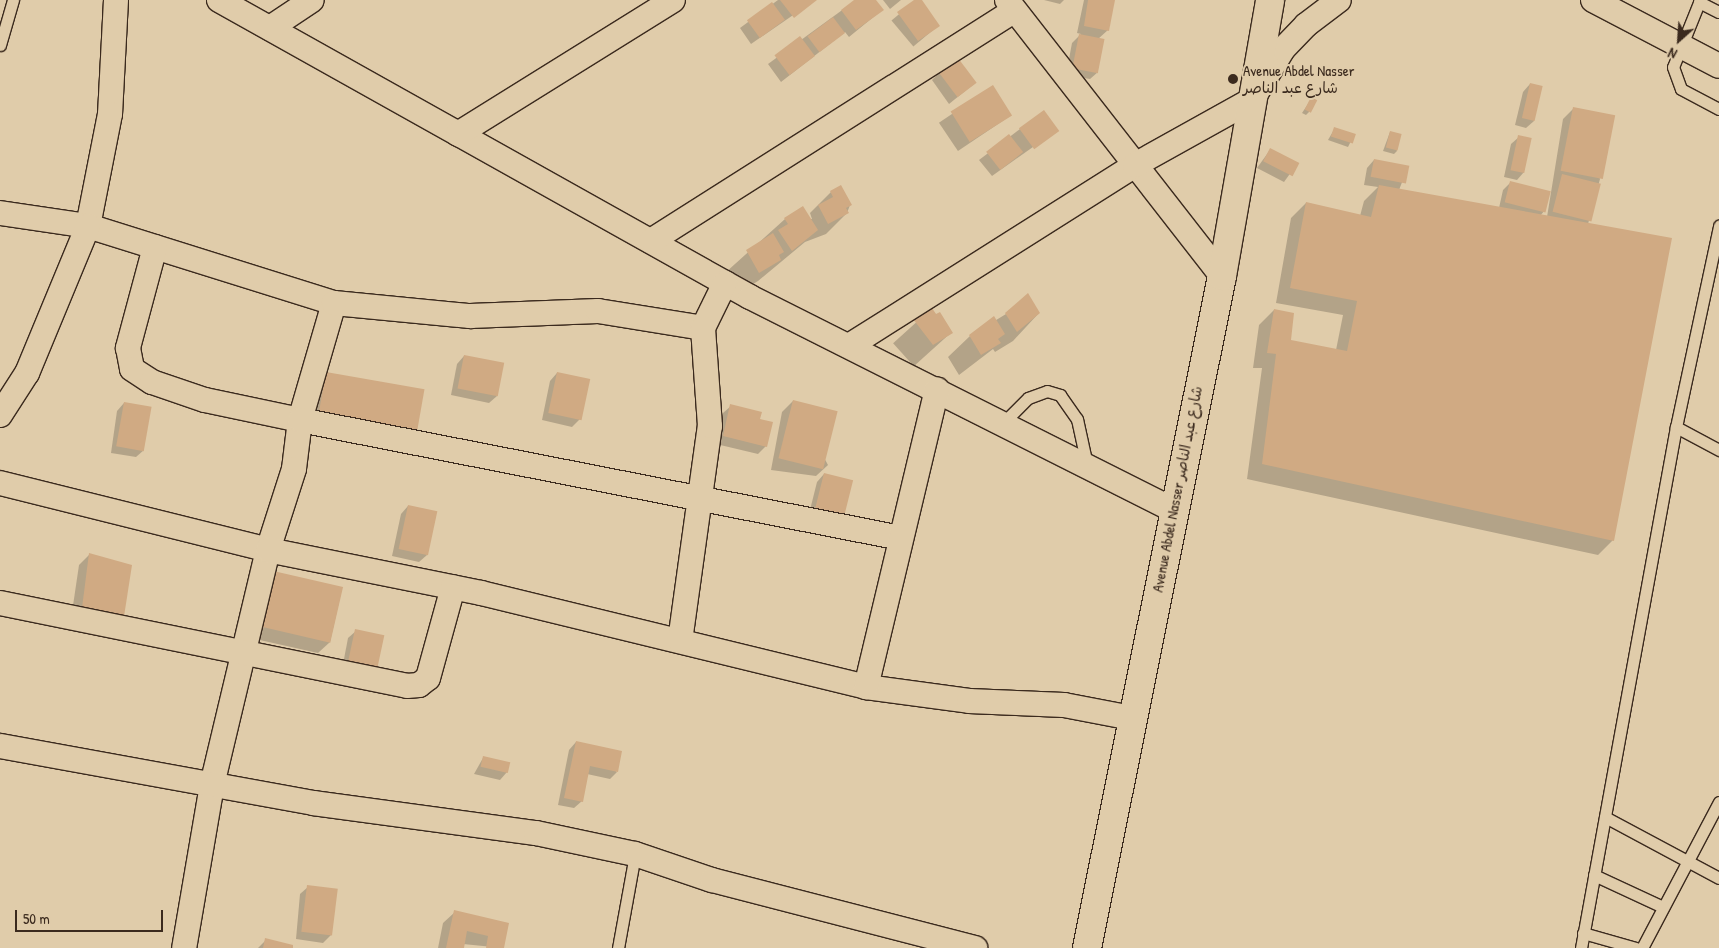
<!DOCTYPE html>
<html>
<head>
<meta charset="utf-8">
<style>
	body { margin:0 }
	#map { position:relative; width:1719px; height:948px; overflow:hidden; background:#e0ccaa; font-family:"Patrick Hand","Playpen Sans Arabic",sans-serif }
	div>[style] { position:absolute }
	[style*='--x'] { left:calc(var(--x)*1px); top:calc(var(--y)*1px); width:calc(var(--w)*1px); rotate:calc(var(--a)*1deg) }
	.shadow>* { inset:0; background:#0003; transform-origin:0 0 }
	.building>* { inset:0; background:#d0aa83; transform-origin:0 0 }
	.roads { filter:drop-shadow(1px 0 #3b2a1e) drop-shadow(-1px 0 #3b2a1e) drop-shadow(0 1px #3b2a1e) drop-shadow(0 -1px #3b2a1e) }
	.lane>* { height:11px; margin:-5.5px; padding:0 5.5px; transform-origin:5.5px; border-radius:5.5px; background:#e0ccaa }
	.street>* { height:24px; margin:-12px; padding:0 12px; transform-origin:12px; border-radius:12px; background:#e0ccaa }
	.primary>* { height:28px; margin:-14px; padding:0 14px; transform-origin:14px; border-radius:14px; background:#e0ccaa }
	.dots>* { width:14px; height:14px; translate:-50% -50%; box-sizing:border-box; border:2px solid #e0ccaa; border-radius:50% }
	span { translate:-50% -50%; white-space:nowrap; text-align:center; line-height:1.15; -webkit-text-stroke:4px #e0ccaa; paint-order:stroke }
	.poi-label { font-size:15px; color:#3b2a1e }
	.left { translate:0 -50%; text-align:left }
	.street-label { font-size:15px; color:#3b2a1e }
	.north { position:absolute; left:1654px; top:15px; width:50px; height:50px; -webkit-text-stroke:4px #e0ccaa; paint-order:stroke; rotate:206deg; font-size:14px; font-weight:700; line-height:20px; text-align:center; color:#3b2a1e }
	.north::after { content:''; display:block; margin:auto; width:18px; height:22px; background:#3b2a1e; clip-path:polygon(50% 0,100% 100%,50% 72%,0 100%) }
	.scale { position:absolute; left:15px; top:910px; width:148px; height:22px; box-sizing:border-box; border:2px solid #3b2a1e; border-top:0; padding-left:6px; font-size:15px; line-height:18px; white-space:nowrap; color:#3b2a1e; -webkit-text-stroke:4px #e0ccaa; paint-order:stroke }
</style>
</head>
<body>
<div id="map">
	<div class="shadow">
		<div style="clip-path:polygon(778px 0,815px 0,751px 44px,740px 28px)"></div>
		<div style="clip-path:polygon(856px 0,875px 0,882px 10px,849px 37px,845px 32px,781px 82px,768px 64px)"></div>
		<div style="clip-path:polygon(883px 0,901px 0,890px 9px)"></div>
		<div style="left:916px;top:0;width:34px;height:32px;rotate:50deg"></div>
		<div style="clip-path:polygon(1044px 0,1064px 0,1060px 4px)"></div>
		<div style="clip-path:polygon(1084px 0,1113px 0,1108px 30px,1098px 39px,1098px 72px,1090px 79px,1066px 75px,1072px 43px,1081px 34px,1077px 33px)"></div>
		<div style="clip-path:polygon(939px 73px,975px 83px,949px 104px,932px 80px)"></div>
		<div style="clip-path:polygon(1530px 84px,1534px 121px,1526px 128px,1515px 125px,1523px 92px)"></div>
		<div style="left:992px;top:87px;width:34px;height:64px;rotate:56deg"></div>
		<div style="clip-path:polygon(1312px 98px,1309px 112px,1306px 115px,1302px 113px)"></div>
		<div style="clip-path:polygon(1574px 108px,1600px 179px,1588px 224px,1613px 540px,1598px 555px,1247px 479px,1262px 368px,1253px 368px,1259px 325px,1274px 310px,1290px 341px,1336px 350px,1343px 315px,1276px 303px,1291px 218px,1306px 203px,1360px 216px,1364px 201px,1378px 187px,1364px 185px,1367px 168px,1374px 160px,1408px 167px,1399px 190px,1499px 208px,1503px 190px,1510px 183px,1545px 210px,1540px 216px,1547px 217px,1563px 119px)"></div>
		<div style="clip-path:polygon(1335px 128px,1354px 135px,1348px 147px,1328px 140px)"></div>
		<div style="clip-path:polygon(1020px 129px,1057px 130px,992px 176px,979px 160px)"></div>
		<div style="clip-path:polygon(1390px 132px,1397px 151px,1394px 154px,1383px 151px)"></div>
		<div style="clip-path:polygon(1519px 137px,1524px 172px,1517px 180px,1504px 177px,1511px 144px)"></div>
		<div style="clip-path:polygon(1270px 150px,1297px 164px,1284px 182px,1257px 168px)"></div>
		<div style="clip-path:polygon(831px 192px,850px 205px,847px 213px,826px 234px,805px 242px,758px 281px,737px 294px,725px 273px,785px 219px,812px 219px,810px 213px)"></div>
		<div style="left:931px;top:309px;width:31px;height:51px;rotate:48deg"></div>
		<div style="clip-path:polygon(1039px 313px,1013px 341px,995px 352px,993px 349px,959px 375px,948px 357px,970px 336px,1006px 314px)"></div>
		<div style="clip-path:polygon(464px 356px,497px 396px,489px 403px,451px 395px,457px 364px)"></div>
		<div style="clip-path:polygon(327px 373px,423px 391px,308px 425px,315px 385px)"></div>
		<div style="clip-path:polygon(557px 373px,580px 419px,572px 427px,542px 420px,550px 381px)"></div>
		<div style="clip-path:polygon(793px 401px,828px 465px,816px 476px,771px 470px,782px 412px)"></div>
		<div style="clip-path:polygon(124px 403px,144px 450px,136px 457px,111px 453px,117px 411px)"></div>
		<div style="clip-path:polygon(731px 406px,759px 420px,766px 446px,758px 454px,716px 444px,723px 413px)"></div>
		<div style="clip-path:polygon(824px 474px,835px 529px,807px 522px,817px 482px)"></div>
		<div style="clip-path:polygon(408px 506px,427px 555px,419px 562px,392px 556px,401px 514px)"></div>
		<div style="clip-path:polygon(90px 554px,111px 633px,71px 619px,79px 565px)"></div>
		<div style="clip-path:polygon(258px 583px,342px 588px,330px 642px,318px 653px,246px 637px)"></div>
		<div style="clip-path:polygon(356px 631px,383px 636px,340px 680px,348px 638px)"></div>
		<div style="clip-path:polygon(576px 742px,617px 772px,610px 779px,587px 774px,582px 801px,574px 808px,558px 805px,569px 750px)"></div>
		<div style="clip-path:polygon(483px 758px,507px 772px,500px 780px,474px 774px)"></div>
		<div style="clip-path:polygon(308px 887px,331px 935px,323px 943px,296px 939px,300px 894px)"></div>
		<div style="clip-path:polygon(455px 912px,508px 924px,503px 948px,463px 944px,462px 948px,438px 948px,443px 923px)"></div>
		<div style="clip-path:polygon(266px 940px,290px 948px,258px 948px)"></div>
	</div>
	<div class="building">
		<div style="clip-path:polygon(780px 0,817px 0,794px 18px)"></div>
		<div style="clip-path:polygon(854px 0,876px 0,884px 10px,856px 30px,841px 10px)"></div>
		<div style="clip-path:polygon(914px 0,922px 0,940px 26px,918px 41px,897px 12px)"></div>
		<div style="clip-path:polygon(1088px 0,1115px 0,1109px 31px,1084px 26px)"></div>
		<div style="left:772px;top:2px;width:22px;height:31px;rotate:54deg"></div>
		<div style="left:833px;top:17px;width:20px;height:32px;rotate:53deg"></div>
		<div style="left:1079px;top:34px;width:26px;height:35px;rotate:11deg"></div>
		<div style="left:800px;top:36px;width:25px;height:32px;rotate:53deg"></div>
		<div style="left:958px;top:58px;width:31px;height:24px;rotate:53deg"></div>
		<div style="left:1530px;top:83px;width:13px;height:36px;rotate:13deg"></div>
		<div style="left:993px;top:85px;width:36px;height:50px;rotate:58deg"></div>
		<div style="left:1311px;top:97px;width:7px;height:14px;rotate:27deg"></div>
		<div style="left:1573px;top:107px;width:43px;height:65px;rotate:11deg"></div>
		<div style="left:1044px;top:110px;width:26px;height:31px;rotate:54deg"></div>
		<div style="left:1334px;top:127px;width:23px;height:10px;rotate:18deg"></div>
		<div style="left:1390px;top:131px;width:12px;height:17px;rotate:14deg"></div>
		<div style="left:1009px;top:134px;width:23px;height:29px;rotate:52deg"></div>
		<div style="left:1518px;top:135px;width:14px;height:36px;rotate:12deg"></div>
		<div style="left:1270px;top:148px;width:33px;height:15px;rotate:27deg"></div>
		<div style="left:1374px;top:159px;width:36px;height:18px;rotate:11deg"></div>
		<div style="left:1562px;top:174px;width:40px;height:39px;rotate:14deg"></div>
		<div style="left:1510px;top:181px;width:42px;height:22px;rotate:14deg"></div>
		<div style="clip-path:polygon(841px 185px,852px 205px,846px 208px,849px 213px,828px 224px,818px 205px,833px 197px,830px 191px)"></div>
		<div style="clip-path:polygon(1379px 185px,1672px 238px,1614px 541px,1262px 464px,1276px 354px,1267px 353px,1274px 309px,1294px 313px,1291px 340px,1347px 351px,1357px 301px,1290px 288px,1306px 202px,1371px 217px)"></div>
		<div style="clip-path:polygon(803px 206px,818px 230px,792px 251px,778px 230px,788px 224px,784px 218px)"></div>
		<div style="clip-path:polygon(773px 233px,784px 252px,779px 255px,781px 260px,759px 273px,746px 250px)"></div>
		<div style="clip-path:polygon(1028px 293px,1040px 313px,1017px 332px,1005px 313px)"></div>
		<div style="clip-path:polygon(932px 308px,936px 314px,940px 312px,953px 333px,933px 345px,913px 319px)"></div>
		<div style="clip-path:polygon(994px 316px,1005px 334px,998px 339px,1001px 343px,981px 355px,969px 335px)"></div>
		<div style="left:464px;top:355px;width:41px;height:34px;rotate:11deg"></div>
		<div style="left:326px;top:372px;width:100px;height:43px;rotate:10deg"></div>
		<div style="left:557px;top:372px;width:34px;height:42px;rotate:12deg"></div>
		<div style="left:793px;top:400px;width:46px;height:60px;rotate:14deg"></div>
		<div style="left:124px;top:402px;width:28px;height:45px;rotate:10deg"></div>
		<div style="clip-path:polygon(730px 404px,762px 412px,760px 419px,773px 422px,767px 447px,723px 436px)"></div>
		<div style="left:824px;top:473px;width:30px;height:43px;rotate:14deg"></div>
		<div style="left:408px;top:505px;width:30px;height:45px;rotate:12deg"></div>
		<div style="clip-path:polygon(89px 553px,132px 565px,123px 623px,82px 608px)"></div>
		<div style="left:269px;top:570px;width:76px;height:57px;rotate:13deg"></div>
		<div style="left:355px;top:629px;width:30px;height:45px;rotate:12deg"></div>
		<div style="clip-path:polygon(576px 741px,622px 751px,618px 772px,590px 766px,583px 802px,564px 798px)"></div>
		<div style="left:483px;top:756px;width:28px;height:11px;rotate:13deg"></div>
		<div style="left:307px;top:885px;width:31px;height:47px;rotate:7deg"></div>
		<div style="clip-path:polygon(454px 910px,509px 923px,504px 948px,486px 948px,488px 936px,467px 931px,464px 948px,446px 948px)"></div>
		<div style="clip-path:polygon(265px 938px,293px 945px,293px 948px,263px 948px)"></div>
	</div>
	<div class="roads">
		<div class="lane">
			<div style="--x:1700;--y:0;--w:72;--a:111.9"></div>
			<div style="--x:1673;--y:67;--w:23;--a:70"></div>
			<div style="--x:1681;--y:89;--w:43;--a:27.8"></div>
			<div style="--x:1699;--y:2;--w:22;--a:27"></div>
			<div style="--x:0;--y:45;--w:47;--a:-73.9"></div>
			<div style="--x:1004;--y:422;--w:34;--a:-45"></div>
			<div style="--x:1028;--y:398;--w:20;--a:-20"></div>
			<div style="--x:1047;--y:391;--w:14;--a:17"></div>
			<div style="--x:1060;--y:395;--w:29;--a:55"></div>
			<div style="--x:1077;--y:419;--w:47;--a:77.7"></div>
			<div style="--x:1676;--y:427;--w:49;--a:28.1"></div>
			<div style="--x:1605;--y:817;--w:129;--a:28.2"></div>
			<div style="--x:1594;--y:875;--w:76;--a:24.9"></div>
			<div style="--x:1583;--y:933;--w:55;--a:15.8"></div>
			<div style="--x:618;--y:948;--w:96;--a:-79.7"></div>
			<div style="--x:1581;--y:948;--w:530;--a:-79.67"></div>
			<div style="--x:1676;--y:427;--w:206;--a:-77.9"></div>
			<div style="--x:1642;--y:948;--w:165;--a:-62.2"></div>
		</div>
		<div class="street">
			<div style="--x:116;--y:0;--w:114;--a:93"></div>
			<div style="--x:110;--y:114;--w:114;--a:101.1"></div>
			<div style="--x:88;--y:226;--w:258;--a:17.4"></div>
			<div style="--x:334;--y:303;--w:122;--a:106.2"></div>
			<div style="--x:300;--y:420;--w:49;--a:97"></div>
			<div style="--x:294;--y:469;--w:85;--a:107.8"></div>
			<div style="--x:268;--y:550;--w:242;--a:103.4"></div>
			<div style="--x:212;--y:785;--w:165;--a:99.7"></div>
			<div style="--x:219;--y:0;--w:608;--a:29.22"></div>
			<div style="--x:750;--y:297;--w:472;--a:26.7"></div>
			<div style="--x:1007;--y:0;--w:350;--a:52.1"></div>
			<div style="--x:1593;--y:0;--w:142;--a:27.6"></div>
			<div style="--x:270;--y:28;--w:50;--a:-33.7"></div>
			<div style="--x:458;--y:134;--w:253;--a:-31.9"></div>
			<div style="--x:0;--y:213;--w:89;--a:8.4"></div>
			<div style="--x:88;--y:226;--w:159;--a:112.5"></div>
			<div style="--x:27;--y:373;--w:50;--a:122.7"></div>
			<div style="--x:651;--y:241;--w:430;--a:-32.4"></div>
			<div style="--x:155;--y:247;--w:105;--a:105"></div>
			<div style="--x:128;--y:348;--w:21;--a:79"></div>
			<div style="--x:132;--y:369;--w:24;--a:33"></div>
			<div style="--x:152;--y:382;--w:56;--a:18.8"></div>
			<div style="--x:205;--y:400;--w:97;--a:11.9"></div>
			<div style="--x:300;--y:420;--w:612;--a:11.11"></div>
			<div style="--x:334;--y:303;--w:137;--a:5.5"></div>
			<div style="--x:470;--y:316;--w:128;--a:-2.2"></div>
			<div style="--x:598;--y:311;--w:106;--a:9.2"></div>
			<div style="--x:703;--y:328;--w:50;--a:-63.9"></div>
			<div style="--x:849;--y:346;--w:338;--a:-32.3"></div>
			<div style="--x:1135;--y:165;--w:134;--a:-29.1"></div>
			<div style="--x:1252;--y:100;--w:60;--a:-58.7"></div>
			<div style="--x:1283;--y:49;--w:33;--a:-46"></div>
			<div style="--x:1306;--y:25;--w:41;--a:-37.1"></div>
			<div style="--x:0;--y:483;--w:276;--a:14"></div>
			<div style="--x:268;--y:550;--w:217;--a:11.4"></div>
			<div style="--x:481;--y:593;--w:396;--a:13.7"></div>
			<div style="--x:866;--y:687;--w:104;--a:7.7"></div>
			<div style="--x:969;--y:701;--w:95;--a:2.4"></div>
			<div style="--x:1064;--y:705;--w:69;--a:10.8"></div>
			<div style="--x:0;--y:603;--w:415;--a:11.5"></div>
			<div style="--x:407;--y:686;--w:12;--a:-5"></div>
			<div style="--x:419;--y:685;--w:11;--a:-38"></div>
			<div style="--x:428;--y:678;--w:94;--a:-74.6"></div>
			<div style="--x:680;--y:641;--w:217;--a:-82.1"></div>
			<div style="--x:710;--y:426;--w:98;--a:-94.1"></div>
			<div style="--x:866;--y:687;--w:306;--a:-76.6"></div>
			<div style="--x:0;--y:746;--w:318;--a:10.3"></div>
			<div style="--x:313;--y:803;--w:225;--a:7.7"></div>
			<div style="--x:536;--y:833;--w:101;--a:12"></div>
			<div style="--x:635;--y:854;--w:81;--a:18.7"></div>
			<div style="--x:712;--y:880;--w:272;--a:14.5"></div>
		</div>
		<div class="primary">
			<div style="--x:1087;--y:948;--w:685;--a:-78.64"></div>
			<div style="--x:1222;--y:276;--w:280;--a:-80.1"></div>
		</div>
	</div>
	<div class="dots">
		<div style="left:1233px;top:79px;background:#3b2a1e"></div>
	</div>
	<div class="poi-label">
		<span class="left" style="left:1243px;top:79px">Avenue Abdel Nasser<br>شارع عبد الناصر</span>
	</div>
	<div class="street-label">
		<span style="left:1177px;top:489px;rotate:-79deg">Avenue Abdel Nasser شارع عبد الناصر</span>
	</div>
	<div class="north">N</div>
	<div class="scale">50 m</div>
</div>
</body>
</html>
